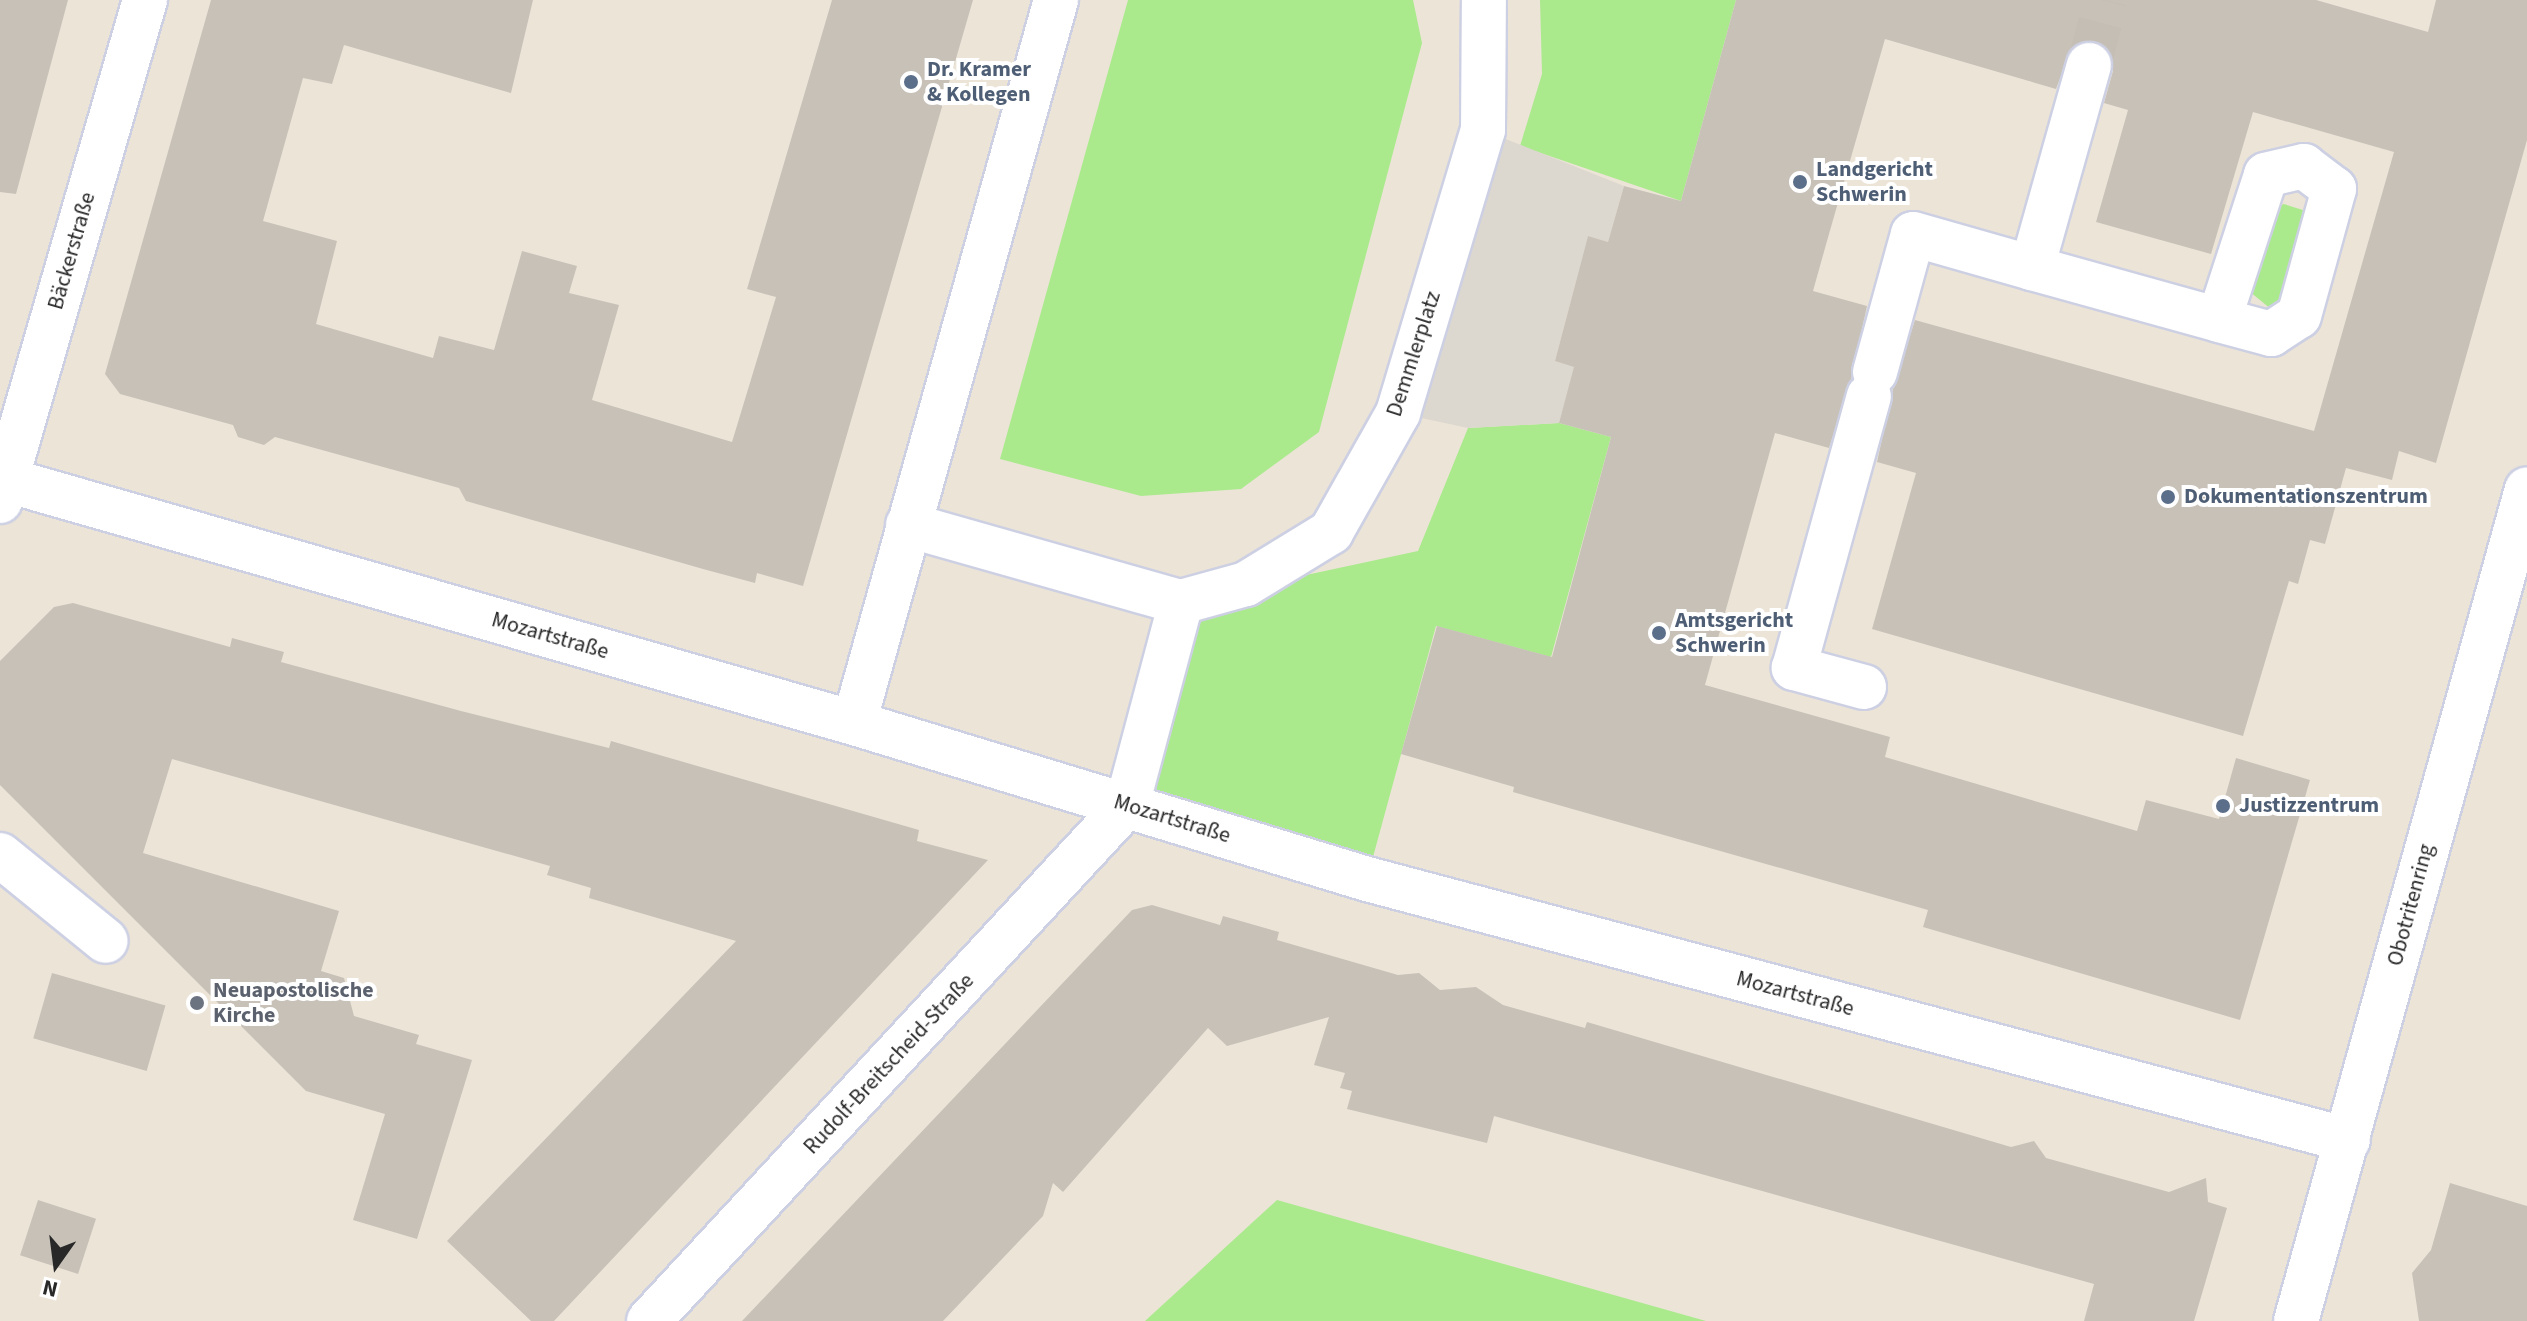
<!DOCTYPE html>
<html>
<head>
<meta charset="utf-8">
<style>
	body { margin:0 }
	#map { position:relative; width:2527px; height:1321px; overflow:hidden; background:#ece4d7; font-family:"Source Sans 3",sans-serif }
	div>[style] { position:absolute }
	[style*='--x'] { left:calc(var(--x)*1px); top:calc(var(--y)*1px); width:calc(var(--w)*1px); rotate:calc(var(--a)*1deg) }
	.green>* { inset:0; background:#aaea8d }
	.plaza>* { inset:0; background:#dcd7cf }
	.building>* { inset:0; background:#c7c1b8; transform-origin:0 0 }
	.minor-tunnel>* { height:44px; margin-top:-22px; transform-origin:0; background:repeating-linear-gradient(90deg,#c5beb4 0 44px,transparent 0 66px) }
	.roads { filter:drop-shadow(2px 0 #cdd0e3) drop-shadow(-2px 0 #cdd0e3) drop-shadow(0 2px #cdd0e3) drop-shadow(0 -2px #cdd0e3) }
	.minor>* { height:44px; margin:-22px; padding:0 22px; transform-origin:22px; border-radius:22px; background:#fff }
	.dots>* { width:22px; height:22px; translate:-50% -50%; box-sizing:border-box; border:4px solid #fff; border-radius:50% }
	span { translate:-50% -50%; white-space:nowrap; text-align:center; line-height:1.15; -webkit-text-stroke:8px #fff; paint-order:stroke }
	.service-label { font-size:22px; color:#4e5e75; font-weight:700 }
	.left { translate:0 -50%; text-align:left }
	.street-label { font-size:22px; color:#282828 }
	.worship-label { font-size:22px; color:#5b616d; font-weight:700 }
	.north { position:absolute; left:16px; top:1225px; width:80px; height:80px; -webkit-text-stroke:6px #fff; paint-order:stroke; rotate:194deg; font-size:22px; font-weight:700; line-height:32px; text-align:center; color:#282828 }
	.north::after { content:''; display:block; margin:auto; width:28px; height:36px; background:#282828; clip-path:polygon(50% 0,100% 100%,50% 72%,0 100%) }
</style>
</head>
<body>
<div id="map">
	<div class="green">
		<div style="clip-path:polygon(1128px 0,1413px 0,1422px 43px,1319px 432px,1241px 489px,1141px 496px,1000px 459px)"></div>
		<div style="clip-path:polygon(1540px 0,1736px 0,1681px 201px,1520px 146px,1542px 74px)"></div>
		<div style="clip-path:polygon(2284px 204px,2306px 211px,2295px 294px,2272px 310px,2249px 291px,2275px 208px)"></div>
		<div style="clip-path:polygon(1559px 423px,1611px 437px,1551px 657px,1436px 626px,1367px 879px,1127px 805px,1181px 602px,1418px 551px,1468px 428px)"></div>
		<div style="clip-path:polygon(1277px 1200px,1706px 1321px,1145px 1321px)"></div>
	</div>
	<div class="plaza">
		<div style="clip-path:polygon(1483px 130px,1624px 186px,1608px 242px,1588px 236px,1555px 361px,1575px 367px,1559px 423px,1468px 428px,1398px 413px)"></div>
	</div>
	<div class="building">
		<div style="clip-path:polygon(0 0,68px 0,16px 194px,0 192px)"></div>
		<div style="clip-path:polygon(211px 0,533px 0,511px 93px,344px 45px,332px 84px,303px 78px,263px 221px,337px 241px,316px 324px,433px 358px,439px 336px,494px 350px,522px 251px,577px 266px,569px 293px,619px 305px,592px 400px,732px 442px,776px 297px,747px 289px,832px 0,973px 0,803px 586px,757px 573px,755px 583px,703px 569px,466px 501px,459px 488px,275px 437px,264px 445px,238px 437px,233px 425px,120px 394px,105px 374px)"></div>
		<div style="clip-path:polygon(1736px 0,2316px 0,2428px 32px,2436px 0,2527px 0,2527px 140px,2436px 463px,2399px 451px,2392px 480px,2346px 468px,2325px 544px,2310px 540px,2298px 584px,2289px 581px,2243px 736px,1872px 629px,1916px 473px,1877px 462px,1893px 389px,1915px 320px,2314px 431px,2394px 152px,2253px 112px,2211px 254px,2096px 222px,2128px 110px,2104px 103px,2113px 71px,2106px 47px,2095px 41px,2072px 47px,2056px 89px,1885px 39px,1827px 241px,1813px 291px,1867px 306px,1851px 379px,1829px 448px,1775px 433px,1705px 685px,1890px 737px,1885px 757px,2137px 831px,2146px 800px,2219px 819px,2236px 758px,2310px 780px,2240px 1020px,1923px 927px,1928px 910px,1513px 792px,1514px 787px,1401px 754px,1437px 626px,1552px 657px,1611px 437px,1559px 423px,1574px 367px,1555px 361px,1588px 236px,1608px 242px,1624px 186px,1681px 201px)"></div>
		<div style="clip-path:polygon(73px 603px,230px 647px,232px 638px,284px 652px,281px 662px,461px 711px,609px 748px,611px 741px,919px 830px,917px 841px,988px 860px,554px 1321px,531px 1321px,447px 1241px,736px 941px,589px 898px,591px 888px,547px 875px,550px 866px,172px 759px,143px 853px,339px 911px,321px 971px,344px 978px,354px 1016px,419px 1035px,416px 1044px,472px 1060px,417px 1239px,353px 1220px,385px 1114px,306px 1091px,0 785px,0 661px,54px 607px)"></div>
		<div style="clip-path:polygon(1152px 905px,1220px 925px,1223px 916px,1279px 932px,1277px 940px,1398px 975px,1419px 973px,1440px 990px,1476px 987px,1503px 1005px,1585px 1028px,1587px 1022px,2011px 1147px,2034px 1141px,2046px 1158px,2169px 1192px,2206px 1178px,2208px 1202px,2227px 1208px,2194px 1321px,2084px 1321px,2094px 1284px,1494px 1116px,1487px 1143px,1347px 1109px,1352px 1091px,1340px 1088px,1345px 1073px,1314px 1065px,1329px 1017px,1227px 1046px,1208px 1028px,1063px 1192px,1053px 1183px,1043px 1216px,943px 1321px,742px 1321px,1132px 910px)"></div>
		<div style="left:52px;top:973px;width:118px;height:68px;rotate:16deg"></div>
		<div style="clip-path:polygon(2450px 1183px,2527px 1206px,2527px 1321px,2419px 1321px,2412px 1273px,2431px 1250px)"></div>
		<div style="left:38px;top:1200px;width:61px;height:58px;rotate:18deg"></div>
	</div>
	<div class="minor-tunnel">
		<div style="--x:2089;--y:65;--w:67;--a:-75.3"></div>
	</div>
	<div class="roads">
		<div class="minor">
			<div style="--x:2089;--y:65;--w:211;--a:105.7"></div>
			<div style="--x:2032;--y:268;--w:194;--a:15.5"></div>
			<div style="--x:2219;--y:320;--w:54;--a:15.1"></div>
			<div style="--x:2271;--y:334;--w:33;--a:-33"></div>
			<div style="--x:2299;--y:316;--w:132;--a:-74.6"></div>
			<div style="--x:2334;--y:189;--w:38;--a:-143"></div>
			<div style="--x:2304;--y:166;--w:39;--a:167"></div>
			<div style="--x:2266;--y:175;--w:152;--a:108"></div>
			<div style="--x:1875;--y:372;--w:143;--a:-74.6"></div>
			<div style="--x:1913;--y:234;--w:124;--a:15.9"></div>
			<div style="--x:0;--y:478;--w:888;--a:16.01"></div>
			<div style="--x:854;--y:723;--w:536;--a:16.91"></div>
			<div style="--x:1367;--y:879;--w:1015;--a:14.9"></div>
			<div style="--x:0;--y:501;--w:522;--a:-73.86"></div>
			<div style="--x:908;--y:525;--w:284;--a:15.8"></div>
			<div style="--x:1864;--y:687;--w:73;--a:-164.8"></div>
			<div style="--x:1794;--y:668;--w:282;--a:-74.6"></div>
			<div style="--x:854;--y:723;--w:751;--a:-74.39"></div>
			<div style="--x:0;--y:855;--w:136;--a:39.1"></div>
			<div style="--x:649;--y:1321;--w:703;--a:-47.19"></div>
			<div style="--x:1127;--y:805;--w:210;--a:-75.1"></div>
			<div style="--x:1181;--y:602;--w:67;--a:-15.5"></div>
			<div style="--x:1246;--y:584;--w:100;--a:-31.5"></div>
			<div style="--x:1331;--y:532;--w:137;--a:-60.6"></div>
			<div style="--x:1398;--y:413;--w:295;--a:-73.3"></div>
			<div style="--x:1483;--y:130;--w:130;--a:-89.6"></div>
			<div style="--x:2296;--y:1321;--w:863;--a:-74.48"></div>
		</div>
	</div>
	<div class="dots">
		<div style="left:911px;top:82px;background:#5c6f8a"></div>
		<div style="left:1800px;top:182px;background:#5c6f8a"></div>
		<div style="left:2168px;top:497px;background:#5c6f8a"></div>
		<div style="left:1659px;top:633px;background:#5c6f8a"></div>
		<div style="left:2223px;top:806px;background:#5c6f8a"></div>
		<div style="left:197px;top:1003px;background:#6b7280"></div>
	</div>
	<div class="service-label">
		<span class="left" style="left:927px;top:82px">Dr. Kramer<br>&amp; Kollegen</span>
		<span class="left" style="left:1816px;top:182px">Landgericht<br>Schwerin</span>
		<span class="left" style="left:2184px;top:497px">Dokumentationszentrum</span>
		<span class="left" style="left:1675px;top:633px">Amtsgericht<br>Schwerin</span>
		<span class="left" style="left:2239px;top:806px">Justizzentrum</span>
	</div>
	<div class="street-label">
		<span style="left:72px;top:251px;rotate:-74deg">Bäckerstraße</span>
		<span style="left:1414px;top:354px;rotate:-72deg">Demmlerplatz</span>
		<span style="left:550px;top:636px;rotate:16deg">Mozartstraße</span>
		<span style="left:1172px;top:819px;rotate:17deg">Mozartstraße</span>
		<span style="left:2411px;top:905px;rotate:-75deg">Obotritenring</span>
		<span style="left:1795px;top:994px;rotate:15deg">Mozartstraße</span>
		<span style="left:889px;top:1064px;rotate:-47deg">Rudolf-Breitscheid-Straße</span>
	</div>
	<div class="worship-label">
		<span class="left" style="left:213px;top:1003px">Neuapostolische<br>Kirche</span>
	</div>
	<div class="north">N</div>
</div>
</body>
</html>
